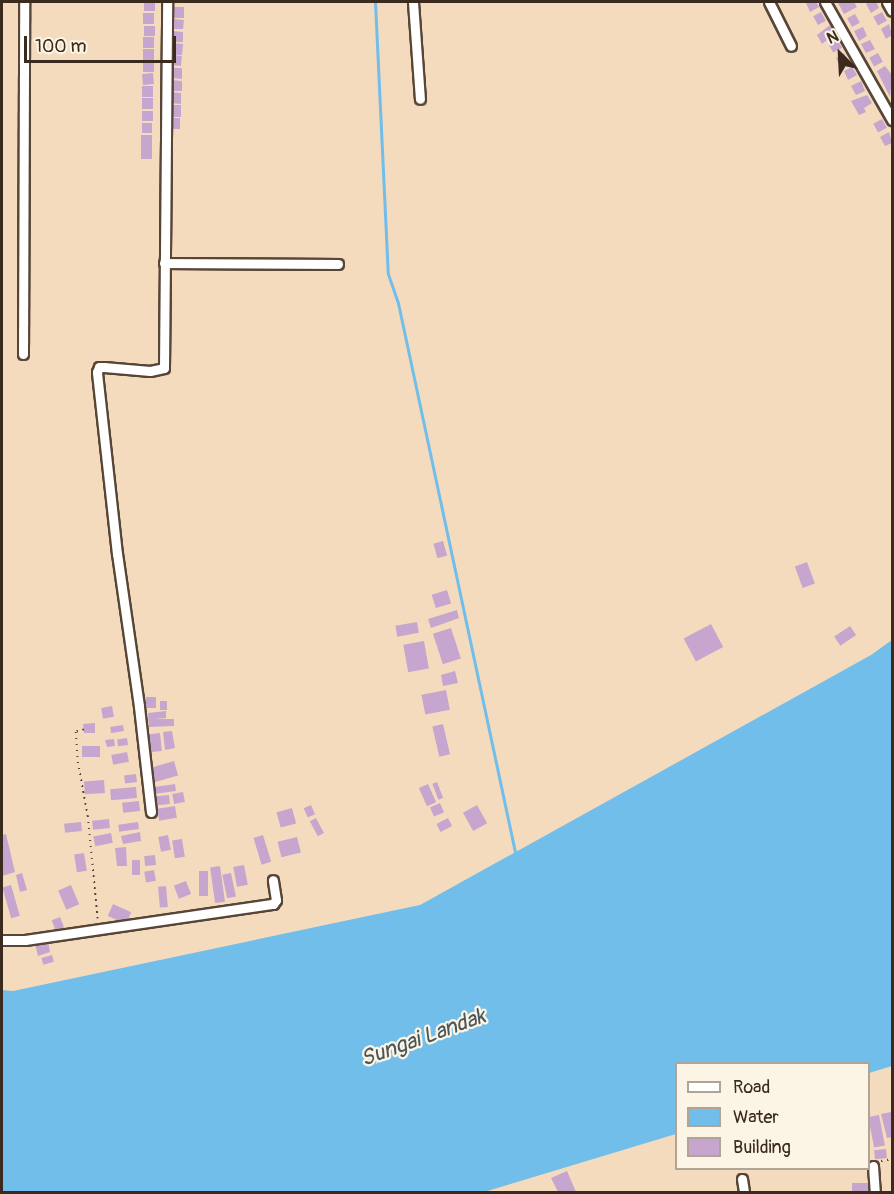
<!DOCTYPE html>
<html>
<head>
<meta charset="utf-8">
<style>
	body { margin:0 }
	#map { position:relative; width:894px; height:1194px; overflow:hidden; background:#f5dbbe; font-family:Pangolin,sans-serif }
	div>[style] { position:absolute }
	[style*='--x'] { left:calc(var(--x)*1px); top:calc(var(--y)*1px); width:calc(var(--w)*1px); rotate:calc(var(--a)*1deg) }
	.water>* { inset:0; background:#71beeb }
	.stream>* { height:3px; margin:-1.5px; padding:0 1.5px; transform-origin:1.5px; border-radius:1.5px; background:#71beeb }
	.building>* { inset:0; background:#c6a6cf; transform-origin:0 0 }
	.path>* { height:1.5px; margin-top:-0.75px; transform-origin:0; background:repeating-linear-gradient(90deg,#574536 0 1.5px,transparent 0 6px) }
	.roads { filter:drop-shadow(2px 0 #574536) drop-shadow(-2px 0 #574536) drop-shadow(0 2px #574536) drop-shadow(0 -2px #574536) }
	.minor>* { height:9px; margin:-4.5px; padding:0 4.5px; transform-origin:4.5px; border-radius:4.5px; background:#fff }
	span { translate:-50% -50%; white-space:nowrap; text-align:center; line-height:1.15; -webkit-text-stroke:4.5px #fcf5e5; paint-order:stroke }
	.water-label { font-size:22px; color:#4b565c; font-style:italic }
	.frame { position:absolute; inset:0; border:3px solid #3b2a1e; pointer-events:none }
	.legend { position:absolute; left:675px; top:1062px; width:195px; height:108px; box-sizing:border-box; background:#fcf5e5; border:2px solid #afa495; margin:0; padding:8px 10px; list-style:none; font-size:18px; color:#3b2a1e }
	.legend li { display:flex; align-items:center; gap:12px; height:30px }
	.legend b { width:30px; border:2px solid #afa495 }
	.north { position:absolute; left:810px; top:24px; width:60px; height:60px; -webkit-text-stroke:4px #fcf5e5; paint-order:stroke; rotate:336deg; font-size:16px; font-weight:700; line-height:24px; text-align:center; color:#3b2a1e }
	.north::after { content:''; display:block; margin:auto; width:21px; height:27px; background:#3b2a1e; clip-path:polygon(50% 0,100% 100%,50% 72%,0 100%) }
	.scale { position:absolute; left:24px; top:36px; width:152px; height:27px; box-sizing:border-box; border:3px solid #3b2a1e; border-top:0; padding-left:8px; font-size:18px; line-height:21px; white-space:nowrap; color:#3b2a1e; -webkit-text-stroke:4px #fcf5e5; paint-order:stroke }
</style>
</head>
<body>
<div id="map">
	<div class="water">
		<div style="clip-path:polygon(892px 640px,892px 1066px,869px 1073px,868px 1064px,676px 1064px,676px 1134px,484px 1192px,2px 1192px,2px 990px,13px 991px,420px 905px,871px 655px)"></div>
	</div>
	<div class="stream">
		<div style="--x:375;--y:2;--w:272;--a:87.3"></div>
		<div style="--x:388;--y:274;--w:31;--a:71"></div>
		<div style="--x:398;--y:303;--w:561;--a:77.97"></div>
	</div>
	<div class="building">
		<div style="left:144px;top:2px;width:11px;height:9px"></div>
		<div style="clip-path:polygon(809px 2px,816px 2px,819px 7px,810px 12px,806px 3px)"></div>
		<div style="clip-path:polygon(842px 2px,854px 2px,857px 7px,844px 14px,838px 3px)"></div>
		<div style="clip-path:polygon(869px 2px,876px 2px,879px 8px,871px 13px,866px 4px)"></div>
		<div style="left:173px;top:7px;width:11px;height:11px"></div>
		<div style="left:821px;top:12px;width:10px;height:9px;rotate:61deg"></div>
		<div style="left:882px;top:12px;width:10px;height:10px;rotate:61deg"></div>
		<div style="left:143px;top:13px;width:11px;height:11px"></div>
		<div style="left:855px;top:14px;width:10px;height:9px;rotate:61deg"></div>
		<div style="clip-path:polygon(173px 19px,184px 20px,183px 29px,173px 29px)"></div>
		<div style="clip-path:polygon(889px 24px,892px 35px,886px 39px,881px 29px)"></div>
		<div style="clip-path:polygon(830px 25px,835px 34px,822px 44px,817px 35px)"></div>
		<div style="left:144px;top:26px;width:11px;height:10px"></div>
		<div style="clip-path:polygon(863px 27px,867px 36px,859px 41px,854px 31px)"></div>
		<div style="clip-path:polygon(173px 31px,183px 32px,183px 42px,172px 42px)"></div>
		<div style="left:143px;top:37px;width:11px;height:11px"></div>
		<div style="left:837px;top:39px;width:10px;height:10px;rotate:61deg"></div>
		<div style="clip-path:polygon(870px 40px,875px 49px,866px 53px,861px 44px)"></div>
		<div style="clip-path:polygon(172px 43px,183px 44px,182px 55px,172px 55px)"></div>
		<div style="left:143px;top:49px;width:11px;height:11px"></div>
		<div style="clip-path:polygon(844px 53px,849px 63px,840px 67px,836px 58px)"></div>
		<div style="left:878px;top:53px;width:10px;height:10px;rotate:61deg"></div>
		<div style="left:172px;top:55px;width:10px;height:10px;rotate:6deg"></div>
		<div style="left:143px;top:62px;width:11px;height:10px"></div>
		<div style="clip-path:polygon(885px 66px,892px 75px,890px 97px,877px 71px)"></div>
		<div style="clip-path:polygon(852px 67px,857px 75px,848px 80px,844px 71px)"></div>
		<div style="clip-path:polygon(172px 68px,182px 68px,182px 79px,171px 78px)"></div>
		<div style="left:153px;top:73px;width:11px;height:11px;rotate:85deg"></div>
		<div style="clip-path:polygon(171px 80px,182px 81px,182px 91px,170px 91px)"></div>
		<div style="clip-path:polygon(861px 81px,865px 91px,856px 95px,851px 86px)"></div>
		<div style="left:142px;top:86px;width:11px;height:11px"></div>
		<div style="clip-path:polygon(171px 92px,181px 93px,181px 104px,171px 103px)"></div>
		<div style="clip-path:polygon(867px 95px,872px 103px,864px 108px,866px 112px,859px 115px,851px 101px)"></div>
		<div style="left:153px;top:98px;width:11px;height:11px;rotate:90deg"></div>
		<div style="left:171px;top:105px;width:10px;height:12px"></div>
		<div style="left:142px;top:111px;width:11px;height:10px"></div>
		<div style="left:170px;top:118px;width:10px;height:11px"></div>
		<div style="left:882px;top:119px;width:10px;height:10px;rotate:61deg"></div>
		<div style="left:142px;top:123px;width:10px;height:10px"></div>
		<div style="clip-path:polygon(889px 132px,892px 143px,885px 146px,880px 137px)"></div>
		<div style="left:141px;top:135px;width:11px;height:24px"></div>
		<div style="left:443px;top:541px;width:15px;height:10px;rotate:74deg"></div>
		<div style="left:807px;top:562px;width:23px;height:13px;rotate:70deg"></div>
		<div style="left:447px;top:590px;width:14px;height:16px;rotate:73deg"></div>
		<div style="clip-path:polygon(457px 610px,459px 618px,431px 628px,428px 619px)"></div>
		<div style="left:417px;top:622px;width:11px;height:22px;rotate:80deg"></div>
		<div style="left:711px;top:624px;width:26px;height:31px;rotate:62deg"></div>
		<div style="left:850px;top:626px;width:11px;height:19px;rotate:56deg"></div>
		<div style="left:451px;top:628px;width:32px;height:19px;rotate:72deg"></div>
		<div style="left:424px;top:641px;width:28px;height:21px;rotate:80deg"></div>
		<div style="clip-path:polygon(455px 671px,458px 683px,443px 686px,441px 675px)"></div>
		<div style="left:446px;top:690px;width:20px;height:25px;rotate:79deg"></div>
		<div style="left:146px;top:697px;width:10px;height:11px"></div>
		<div style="left:160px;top:701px;width:7px;height:9px"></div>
		<div style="left:112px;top:706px;width:11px;height:11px;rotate:80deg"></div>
		<div style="clip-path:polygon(166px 711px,166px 718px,155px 719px,174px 719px,174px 726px,149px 727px,148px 713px)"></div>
		<div style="clip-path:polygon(95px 723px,95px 733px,84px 733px,83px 724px)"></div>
		<div style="left:443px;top:724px;width:31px;height:11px;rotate:77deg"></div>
		<div style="left:123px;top:725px;width:6px;height:13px;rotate:81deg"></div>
		<div style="clip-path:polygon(172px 731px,175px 748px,165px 750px,163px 732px)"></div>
		<div style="left:160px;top:733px;width:18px;height:11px;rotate:84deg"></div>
		<div style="left:127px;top:738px;width:7px;height:10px;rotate:82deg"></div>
		<div style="clip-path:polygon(114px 739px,115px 746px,107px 747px,105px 740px)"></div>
		<div style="left:100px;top:746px;width:11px;height:18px;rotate:90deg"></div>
		<div style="left:127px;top:752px;width:10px;height:16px;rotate:79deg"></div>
		<div style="left:174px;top:761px;width:15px;height:26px;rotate:74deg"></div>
		<div style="left:136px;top:774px;width:8px;height:12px;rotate:83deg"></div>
		<div style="left:104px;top:780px;width:13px;height:20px;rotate:86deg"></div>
		<div style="left:437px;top:782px;width:17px;height:5px;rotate:69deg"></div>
		<div style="left:175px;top:784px;width:7px;height:21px;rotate:82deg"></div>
		<div style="left:428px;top:784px;width:20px;height:10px;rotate:66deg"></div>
		<div style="left:136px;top:787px;width:11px;height:26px;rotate:85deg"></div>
		<div style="left:183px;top:792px;width:10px;height:11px;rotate:79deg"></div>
		<div style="left:169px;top:795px;width:9px;height:15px;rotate:84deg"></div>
		<div style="left:139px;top:801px;width:10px;height:17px;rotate:84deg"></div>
		<div style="left:440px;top:803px;width:10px;height:11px;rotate:66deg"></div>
		<div style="left:311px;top:805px;width:10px;height:8px;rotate:66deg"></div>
		<div style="left:477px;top:805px;width:21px;height:16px;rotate:61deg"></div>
		<div style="left:175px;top:806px;width:12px;height:18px;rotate:81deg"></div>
		<div style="left:292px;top:808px;width:16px;height:16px;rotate:75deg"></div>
		<div style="left:316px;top:818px;width:17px;height:7px;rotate:62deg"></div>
		<div style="left:448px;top:818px;width:9px;height:13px;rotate:63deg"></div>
		<div style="left:109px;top:819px;width:9px;height:17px;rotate:84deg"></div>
		<div style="left:81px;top:822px;width:9px;height:17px;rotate:84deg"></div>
		<div style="left:138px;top:822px;width:7px;height:20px;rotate:82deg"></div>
		<div style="clip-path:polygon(140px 832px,141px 841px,123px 844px,121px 836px)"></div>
		<div style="left:111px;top:833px;width:10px;height:18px;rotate:79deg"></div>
		<div style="clip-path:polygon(6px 834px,15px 872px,2px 876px,2px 835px)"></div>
		<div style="left:168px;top:835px;width:15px;height:10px;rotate:79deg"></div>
		<div style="left:263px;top:835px;width:28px;height:10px;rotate:73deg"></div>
		<div style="left:297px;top:837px;width:16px;height:20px;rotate:76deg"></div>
		<div style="left:182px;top:839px;width:18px;height:10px;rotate:81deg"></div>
		<div style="clip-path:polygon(126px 847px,127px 866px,117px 866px,115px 848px)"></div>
		<div style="left:84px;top:853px;width:18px;height:10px;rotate:81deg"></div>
		<div style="left:155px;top:855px;width:10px;height:11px;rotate:84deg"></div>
		<div style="left:132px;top:860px;width:8px;height:15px"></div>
		<div style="left:244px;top:865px;width:20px;height:11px;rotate:79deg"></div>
		<div style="left:220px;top:866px;width:36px;height:10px;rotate:82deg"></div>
		<div style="left:154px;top:870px;width:11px;height:10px;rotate:80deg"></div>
		<div style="left:199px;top:871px;width:9px;height:25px"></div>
		<div style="clip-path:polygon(22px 873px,27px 890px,20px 892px,16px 875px)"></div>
		<div style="left:231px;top:873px;width:24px;height:9px;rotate:78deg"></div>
		<div style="left:186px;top:881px;width:14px;height:13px;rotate:69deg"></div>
		<div style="left:11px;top:885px;width:32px;height:9px;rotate:74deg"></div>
		<div style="left:71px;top:885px;width:21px;height:14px;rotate:67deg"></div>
		<div style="left:166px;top:886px;width:21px;height:8px;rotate:85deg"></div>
		<div style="left:113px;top:904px;width:20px;height:13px;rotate:24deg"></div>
		<div style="left:60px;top:917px;width:11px;height:9px;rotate:68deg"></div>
		<div style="clip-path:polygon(48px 941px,50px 952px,38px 956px,35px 944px)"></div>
		<div style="left:52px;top:955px;width:7px;height:11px;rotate:74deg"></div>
		<div style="clip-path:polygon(891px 1112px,892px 1137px,887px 1138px,881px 1114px)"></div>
		<div style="left:879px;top:1115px;width:31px;height:11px;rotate:79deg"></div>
		<div style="left:886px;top:1149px;width:9px;height:12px;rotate:84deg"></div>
		<div style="clip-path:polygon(567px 1171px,576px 1192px,558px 1192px,551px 1178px)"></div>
		<div style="left:872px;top:1183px;width:9px;height:20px;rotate:90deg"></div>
	</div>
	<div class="path">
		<div style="--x:84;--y:730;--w:8;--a:166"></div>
		<div style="--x:76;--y:732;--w:30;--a:86"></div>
		<div style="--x:78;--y:762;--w:55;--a:79.5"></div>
		<div style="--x:88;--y:816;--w:103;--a:84.5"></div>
		<div style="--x:881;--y:1161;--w:11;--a:-10"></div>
	</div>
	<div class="roads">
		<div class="minor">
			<div style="--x:413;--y:2;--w:97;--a:85.9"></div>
			<div style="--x:769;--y:2;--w:49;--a:63.4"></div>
			<div style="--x:825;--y:2;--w:136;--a:60.4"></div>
			<div style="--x:887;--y:2;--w:10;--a:61"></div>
			<div style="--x:164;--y:263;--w:174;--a:0.3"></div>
			<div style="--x:23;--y:354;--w:352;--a:-89.8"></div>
			<div style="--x:151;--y:812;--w:107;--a:-96.5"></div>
			<div style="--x:139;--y:706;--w:154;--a:-98.2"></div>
			<div style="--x:117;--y:554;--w:183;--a:-96.3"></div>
			<div style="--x:97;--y:372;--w:5;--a:-68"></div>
			<div style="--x:99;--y:367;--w:5;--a:0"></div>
			<div style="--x:104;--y:367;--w:46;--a:5"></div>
			<div style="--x:150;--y:371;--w:14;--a:-12"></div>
			<div style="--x:164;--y:368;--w:366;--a:-89.5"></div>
			<div style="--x:2;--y:940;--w:23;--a:0"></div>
			<div style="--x:25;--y:940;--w:251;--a:-8.3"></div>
			<div style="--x:273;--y:904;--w:5;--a:-53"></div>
			<div style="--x:276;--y:900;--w:20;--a:-99"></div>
			<div style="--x:873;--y:1166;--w:26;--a:86"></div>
			<div style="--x:742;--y:1179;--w:13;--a:81"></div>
		</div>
	</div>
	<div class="water-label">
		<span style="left:423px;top:1038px;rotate:-20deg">Sungai Landak</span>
	</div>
	<div class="frame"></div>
	<ul class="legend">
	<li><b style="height:8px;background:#fff"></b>Road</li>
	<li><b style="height:16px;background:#71beeb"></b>Water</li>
	<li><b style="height:16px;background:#c6a6cf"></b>Building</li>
	</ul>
	<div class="north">N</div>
	<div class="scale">100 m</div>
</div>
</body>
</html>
